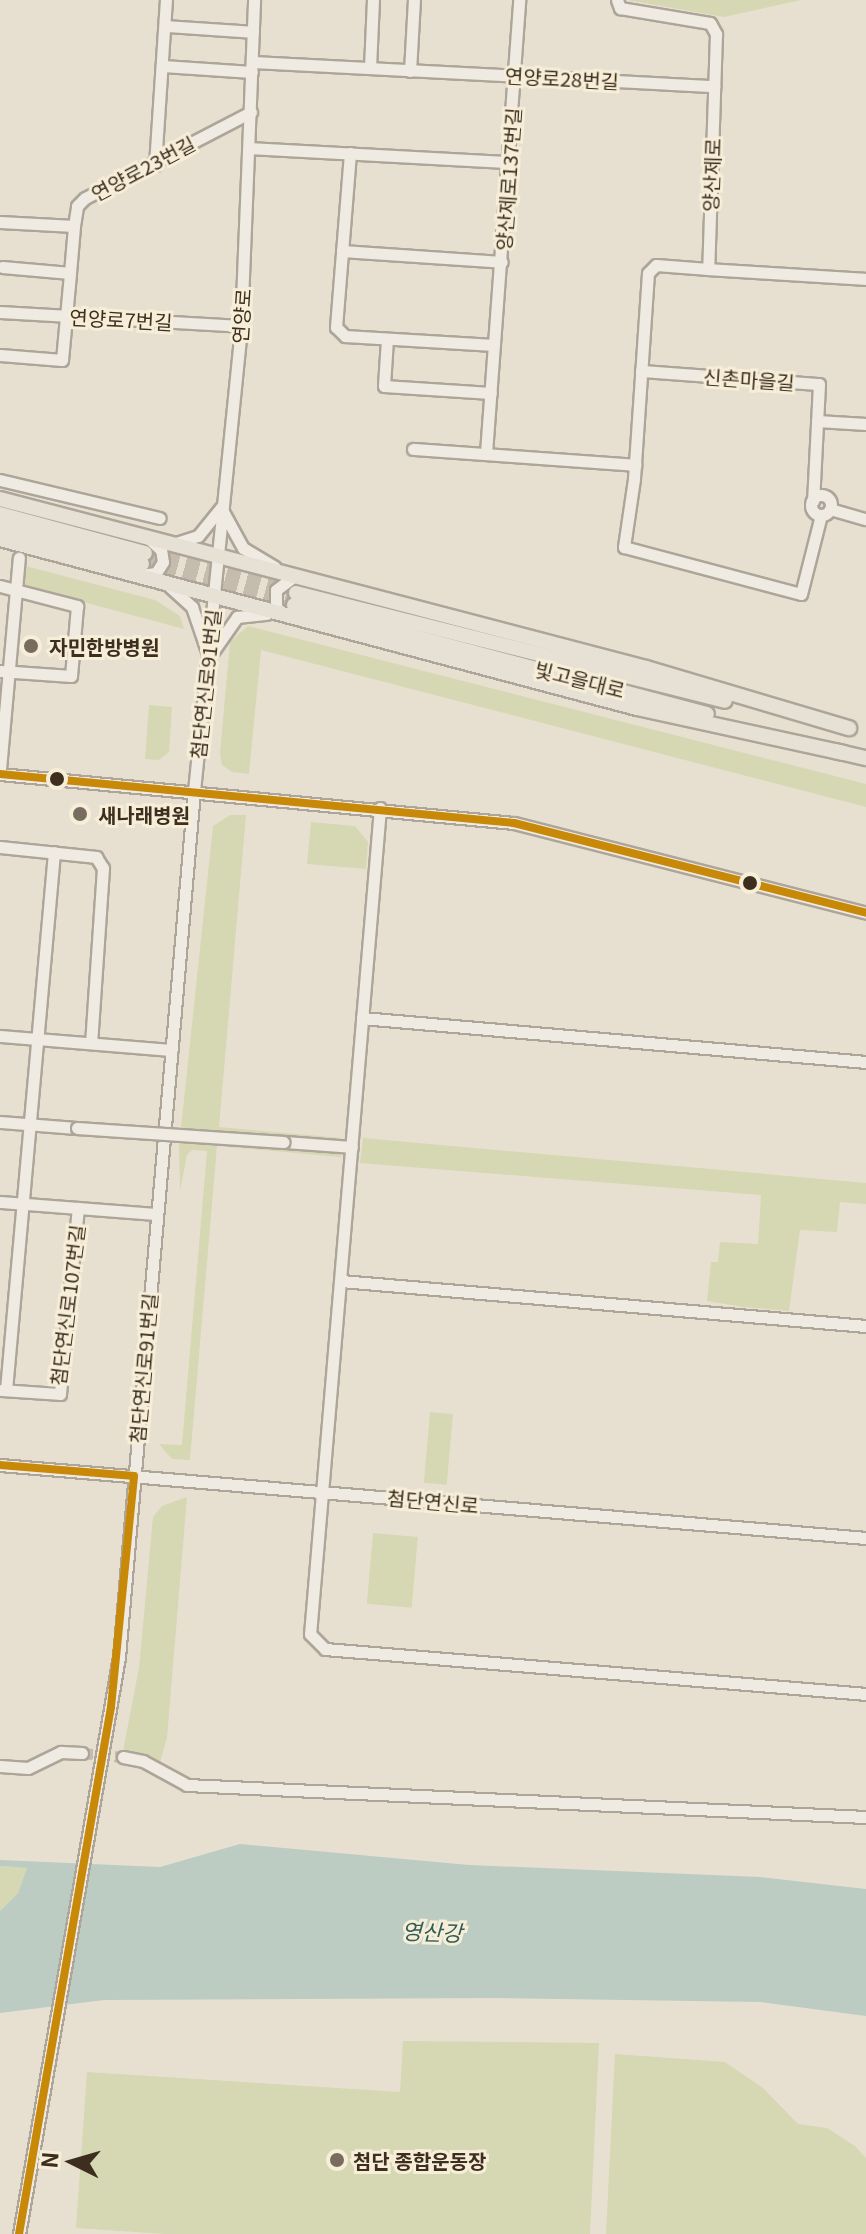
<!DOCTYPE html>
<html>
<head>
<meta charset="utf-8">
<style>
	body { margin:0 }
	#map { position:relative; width:866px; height:2234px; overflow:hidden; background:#e7e0d1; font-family:Georgia,"Noto Sans KR",serif }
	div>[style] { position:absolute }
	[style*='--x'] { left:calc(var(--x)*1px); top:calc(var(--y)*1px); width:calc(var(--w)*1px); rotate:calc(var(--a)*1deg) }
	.green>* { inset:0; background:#d6d7b3; transform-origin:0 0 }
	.water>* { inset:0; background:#bcccc2 }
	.minor-tunnel>* { height:11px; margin-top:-5.5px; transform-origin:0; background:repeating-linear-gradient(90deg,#c5bcae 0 11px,transparent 0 16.5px) }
	.major-tunnel>* { height:14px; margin-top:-7px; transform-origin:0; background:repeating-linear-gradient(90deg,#c5bcae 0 14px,transparent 0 21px) }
	.roads { filter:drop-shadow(2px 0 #ada599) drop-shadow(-2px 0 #ada599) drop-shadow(0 2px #ada599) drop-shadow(0 -2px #ada599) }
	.minor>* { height:11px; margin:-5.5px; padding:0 5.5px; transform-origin:5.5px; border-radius:5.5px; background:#efebe3 }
	.minor>.ring { margin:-5.5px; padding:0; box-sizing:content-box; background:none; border:11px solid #efebe3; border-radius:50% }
	.major>* { height:14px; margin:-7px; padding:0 7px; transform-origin:7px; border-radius:7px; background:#e6e1d4 }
	.bridges { filter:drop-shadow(2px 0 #ada599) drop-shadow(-2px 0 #ada599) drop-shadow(0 2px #ada599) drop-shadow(0 -2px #ada599) }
	.minor-bridge>* { height:11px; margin:-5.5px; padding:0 5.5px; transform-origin:5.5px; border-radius:5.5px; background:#efebe3 }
	.bus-1>* { height:8px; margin:-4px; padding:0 4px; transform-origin:4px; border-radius:4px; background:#c88808 }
	.dots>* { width:22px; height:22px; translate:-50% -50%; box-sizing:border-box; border:4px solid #f7eed8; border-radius:50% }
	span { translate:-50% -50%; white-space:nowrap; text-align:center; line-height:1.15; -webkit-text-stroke:6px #f7eed8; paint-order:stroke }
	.street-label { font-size:20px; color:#3d2e20 }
	.poi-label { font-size:20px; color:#3d2e20; font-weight:700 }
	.left { translate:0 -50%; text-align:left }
	.water-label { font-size:22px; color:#2f5d5a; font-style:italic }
	.north { position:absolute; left:32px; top:2122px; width:80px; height:80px; -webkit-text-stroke:6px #f7eed8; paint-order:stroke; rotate:275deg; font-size:22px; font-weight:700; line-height:32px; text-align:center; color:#3d2e20 }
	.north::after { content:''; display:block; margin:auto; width:28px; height:36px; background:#3d2e20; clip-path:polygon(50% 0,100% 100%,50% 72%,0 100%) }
</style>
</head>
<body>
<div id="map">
	<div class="green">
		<div style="clip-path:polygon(627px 0,801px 0,724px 17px)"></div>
		<div style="clip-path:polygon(22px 565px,155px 600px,180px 616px,184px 629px,20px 585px)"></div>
		<div style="clip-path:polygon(248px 626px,866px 784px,866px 807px,261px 650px,249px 774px,232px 772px,222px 765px,220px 753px,230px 642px)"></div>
		<div style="clip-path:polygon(149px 705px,172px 707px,169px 752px,159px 760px,145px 759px)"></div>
		<div style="clip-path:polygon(230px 815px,246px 815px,219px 1127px,342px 1138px,341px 1157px,217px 1146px,190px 1460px,172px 1459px,159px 1444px,182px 1445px,207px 1151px,192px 1150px,187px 1155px,180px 1191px,179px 1147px,213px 826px)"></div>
		<div style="clip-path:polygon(311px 822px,355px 826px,368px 842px,366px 869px,307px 864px)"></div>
		<div style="clip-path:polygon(363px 1138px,866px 1183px,866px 1204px,840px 1202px,837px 1232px,800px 1230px,789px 1311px,744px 1307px,707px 1301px,711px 1262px,718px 1262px,720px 1242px,758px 1244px,761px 1195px,360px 1163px)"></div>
		<div style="left:430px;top:1412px;width:23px;height:71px;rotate:5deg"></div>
		<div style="clip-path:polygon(187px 1497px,167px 1738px,160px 1762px,123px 1751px,139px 1668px,153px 1517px,162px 1506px)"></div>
		<div style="left:373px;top:1533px;width:45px;height:71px;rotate:5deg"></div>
		<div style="clip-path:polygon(0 1866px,27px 1868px,18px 1893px,0 1911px)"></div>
		<div style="clip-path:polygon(403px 2041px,599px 2043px,590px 2234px,165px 2234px,76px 2228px,87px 2072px,400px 2092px)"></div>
		<div style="clip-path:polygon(615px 2054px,725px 2062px,763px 2088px,798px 2124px,827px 2128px,855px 2146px,866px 2158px,866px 2234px,606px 2234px)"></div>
	</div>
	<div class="water">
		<div style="clip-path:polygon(240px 1844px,469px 1865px,760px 1877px,866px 1889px,866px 2016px,761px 2002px,499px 1998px,104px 2000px,0 2013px,0 1911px,18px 1893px,27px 1868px,0 1866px,0 1860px,160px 1867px)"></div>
	</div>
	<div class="minor-tunnel">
		<div style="--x:82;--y:1753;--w:41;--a:5.6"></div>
	</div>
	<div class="major-tunnel">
		<div style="--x:145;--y:553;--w:156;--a:14.8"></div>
		<div style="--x:142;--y:564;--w:157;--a:15.1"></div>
	</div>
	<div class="roads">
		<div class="minor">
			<div style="--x:617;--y:0;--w:9;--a:69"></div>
			<div style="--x:620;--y:8;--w:91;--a:9.5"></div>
			<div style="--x:710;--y:23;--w:13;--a:61"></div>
			<div style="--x:716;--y:34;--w:235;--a:91.9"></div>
			<div style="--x:708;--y:269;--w:158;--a:3.6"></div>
			<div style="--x:166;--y:26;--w:87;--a:3.9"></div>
			<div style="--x:253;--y:62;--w:462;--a:3"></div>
			<div style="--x:163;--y:66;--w:89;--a:3.9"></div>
			<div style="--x:370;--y:68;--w:68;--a:-87.5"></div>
			<div style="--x:410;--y:71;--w:71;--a:-86.8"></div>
			<div style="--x:249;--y:148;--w:261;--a:3.1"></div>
			<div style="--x:350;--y:153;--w:175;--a:94.6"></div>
			<div style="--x:336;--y:327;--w:13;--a:45"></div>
			<div style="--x:345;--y:336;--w:149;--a:3.5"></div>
			<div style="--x:155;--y:165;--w:165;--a:-86.2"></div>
			<div style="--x:0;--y:222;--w:74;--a:3.1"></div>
			<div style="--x:74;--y:226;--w:20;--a:-81"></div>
			<div style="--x:77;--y:206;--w:11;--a:-45"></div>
			<div style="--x:85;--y:198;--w:187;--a:-27.4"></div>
			<div style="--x:342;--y:251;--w:160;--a:3.9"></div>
			<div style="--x:708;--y:269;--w:52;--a:-175.6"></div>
			<div style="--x:656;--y:265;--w:11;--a:135"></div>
			<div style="--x:648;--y:273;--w:206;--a:93.9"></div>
			<div style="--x:634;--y:479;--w:69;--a:98.4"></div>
			<div style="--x:624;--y:547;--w:183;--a:14.9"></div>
			<div style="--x:801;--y:594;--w:81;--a:-75.8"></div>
			<div style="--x:70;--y:273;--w:47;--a:-85.1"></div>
			<div style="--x:0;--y:312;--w:241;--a:3.3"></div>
			<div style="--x:387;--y:339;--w:47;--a:93.7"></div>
			<div style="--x:384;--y:386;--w:107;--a:3.7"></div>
			<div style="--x:0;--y:355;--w:62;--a:4.6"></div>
			<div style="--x:62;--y:360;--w:87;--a:-84.7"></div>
			<div style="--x:70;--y:273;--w:68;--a:-175"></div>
			<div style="--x:641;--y:371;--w:178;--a:4.2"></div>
			<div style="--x:819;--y:384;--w:117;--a:92.9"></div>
			<div style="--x:817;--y:421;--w:49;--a:3.5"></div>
			<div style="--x:413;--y:449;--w:223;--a:4.1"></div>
			<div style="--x:486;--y:453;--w:454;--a:-85.8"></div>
			<div style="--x:0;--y:480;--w:164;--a:13.4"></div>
			<div class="ring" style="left:811px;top:495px;width:9px;height:9px"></div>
			<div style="--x:830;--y:509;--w:37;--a:16"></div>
			<div style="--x:176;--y:543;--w:23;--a:-18"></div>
			<div style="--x:198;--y:536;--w:36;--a:-51"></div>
			<div style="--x:221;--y:508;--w:46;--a:61.2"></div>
			<div style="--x:243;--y:548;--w:37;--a:31"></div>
			<div style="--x:141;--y:575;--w:15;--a:-8"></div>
			<div style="--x:156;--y:573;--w:13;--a:-58"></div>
			<div style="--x:163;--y:562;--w:12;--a:-99"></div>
			<div style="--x:161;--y:550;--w:18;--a:-137"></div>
			<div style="--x:0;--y:586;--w:80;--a:14.6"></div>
			<div style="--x:77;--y:606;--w:70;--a:94.9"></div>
			<div style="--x:71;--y:676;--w:71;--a:-176"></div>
			<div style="--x:170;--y:587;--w:30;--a:42"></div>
			<div style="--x:192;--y:607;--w:53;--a:71.2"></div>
			<div style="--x:209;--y:657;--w:49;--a:-55"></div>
			<div style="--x:237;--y:617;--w:30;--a:-6"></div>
			<div style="--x:284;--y:615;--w:11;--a:-135"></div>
			<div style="--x:276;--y:607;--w:17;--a:-90"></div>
			<div style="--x:276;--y:590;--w:21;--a:-37"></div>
			<div style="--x:0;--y:769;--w:212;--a:-84.9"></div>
			<div style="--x:0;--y:774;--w:516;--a:5.45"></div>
			<div style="--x:514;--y:823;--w:363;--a:14.3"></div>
			<div style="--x:380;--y:808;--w:829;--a:94.84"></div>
			<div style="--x:310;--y:1634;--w:21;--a:45"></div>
			<div style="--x:325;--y:1649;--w:543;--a:4.75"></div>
			<div style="--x:0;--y:847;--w:97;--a:5.9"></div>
			<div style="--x:96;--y:857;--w:13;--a:58"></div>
			<div style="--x:103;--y:868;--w:175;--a:93.9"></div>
			<div style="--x:362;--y:1018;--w:506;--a:4.99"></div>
			<div style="--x:0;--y:1036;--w:172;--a:4.7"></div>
			<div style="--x:0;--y:1122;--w:77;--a:4.5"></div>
			<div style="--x:284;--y:1142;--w:68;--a:4.2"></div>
			<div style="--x:0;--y:1202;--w:157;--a:4.4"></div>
			<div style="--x:341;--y:1281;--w:527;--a:4.9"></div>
			<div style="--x:1;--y:1390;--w:59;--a:3.9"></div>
			<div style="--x:60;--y:1394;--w:187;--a:-84.5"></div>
			<div style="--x:6;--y:1390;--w:540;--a:-84.9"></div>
			<div style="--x:0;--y:1465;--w:869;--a:4.82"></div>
			<div style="--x:123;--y:1757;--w:20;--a:11"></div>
			<div style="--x:143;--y:1761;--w:50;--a:28.6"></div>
			<div style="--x:187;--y:1785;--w:680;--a:2.7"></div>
			<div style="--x:0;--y:1766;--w:28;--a:4"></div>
			<div style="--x:28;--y:1768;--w:37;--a:-26"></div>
			<div style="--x:61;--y:1752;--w:21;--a:3"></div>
			<div style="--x:19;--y:2234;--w:586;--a:-80.17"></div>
			<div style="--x:119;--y:1657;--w:869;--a:-85.05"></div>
			<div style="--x:194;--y:791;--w:467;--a:-84.2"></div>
			<div style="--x:241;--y:326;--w:326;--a:-87.7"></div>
		</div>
		<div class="major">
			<div style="--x:0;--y:499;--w:668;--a:14.66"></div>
			<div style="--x:646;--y:668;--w:212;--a:16.5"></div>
			<div style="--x:0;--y:514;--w:150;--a:15.1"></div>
			<div style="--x:0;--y:526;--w:147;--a:15"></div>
			<div style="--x:0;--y:539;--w:659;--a:14.86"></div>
			<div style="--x:637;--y:708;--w:211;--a:12.3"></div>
			<div style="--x:296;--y:593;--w:442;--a:14.1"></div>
			<div style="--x:294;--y:605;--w:427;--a:14.8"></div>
			<div style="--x:835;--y:751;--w:32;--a:13"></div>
		</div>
	</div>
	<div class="bridges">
		<div class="minor-bridge">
			<div style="--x:77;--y:1128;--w:207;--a:3.9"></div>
		</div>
	</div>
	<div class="bus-1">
		<div style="--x:0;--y:774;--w:516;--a:5.45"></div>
		<div style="--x:514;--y:823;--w:363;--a:14.3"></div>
		<div style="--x:0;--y:1465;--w:134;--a:4.7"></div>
		<div style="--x:19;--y:2234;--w:535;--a:-80.1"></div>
		<div style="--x:111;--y:1707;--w:232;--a:-84.3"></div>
	</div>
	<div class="dots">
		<div style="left:31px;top:646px;background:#786c5e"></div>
		<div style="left:57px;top:779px;background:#3d2e20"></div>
		<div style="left:80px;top:814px;background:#786c5e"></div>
		<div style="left:750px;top:883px;background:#3d2e20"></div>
		<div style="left:337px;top:2160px;background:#786c5e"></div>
	</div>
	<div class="street-label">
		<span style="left:562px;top:78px;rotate:3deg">연양로28번길</span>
		<span style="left:143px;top:168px;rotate:-28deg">연양로23번길</span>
		<span style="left:711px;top:175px;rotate:-88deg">양산제로</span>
		<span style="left:508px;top:179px;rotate:-86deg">양산제로137번길</span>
		<span style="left:241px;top:316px;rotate:-86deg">연양로</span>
		<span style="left:121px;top:319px;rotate:3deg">연양로7번길</span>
		<span style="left:749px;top:379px;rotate:4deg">신촌마을길</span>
		<span style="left:580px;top:679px;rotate:14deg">빛고을대로</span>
		<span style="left:205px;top:684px;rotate:-84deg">첨단연신로91번길</span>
		<span style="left:67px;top:1305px;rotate:-83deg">첨단연신로107번길</span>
		<span style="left:143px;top:1368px;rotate:-85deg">첨단연신로91번길</span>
		<span style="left:433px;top:1501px;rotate:5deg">첨단연신로</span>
	</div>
	<div class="poi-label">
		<span class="left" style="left:49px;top:646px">자민한방병원</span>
		<span class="left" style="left:98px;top:814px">새나래병원</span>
		<span class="left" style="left:353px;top:2160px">첨단 종합운동장</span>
	</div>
	<div class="water-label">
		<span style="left:432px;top:1931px;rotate:2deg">영산강</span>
	</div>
	<div class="north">N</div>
</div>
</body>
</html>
